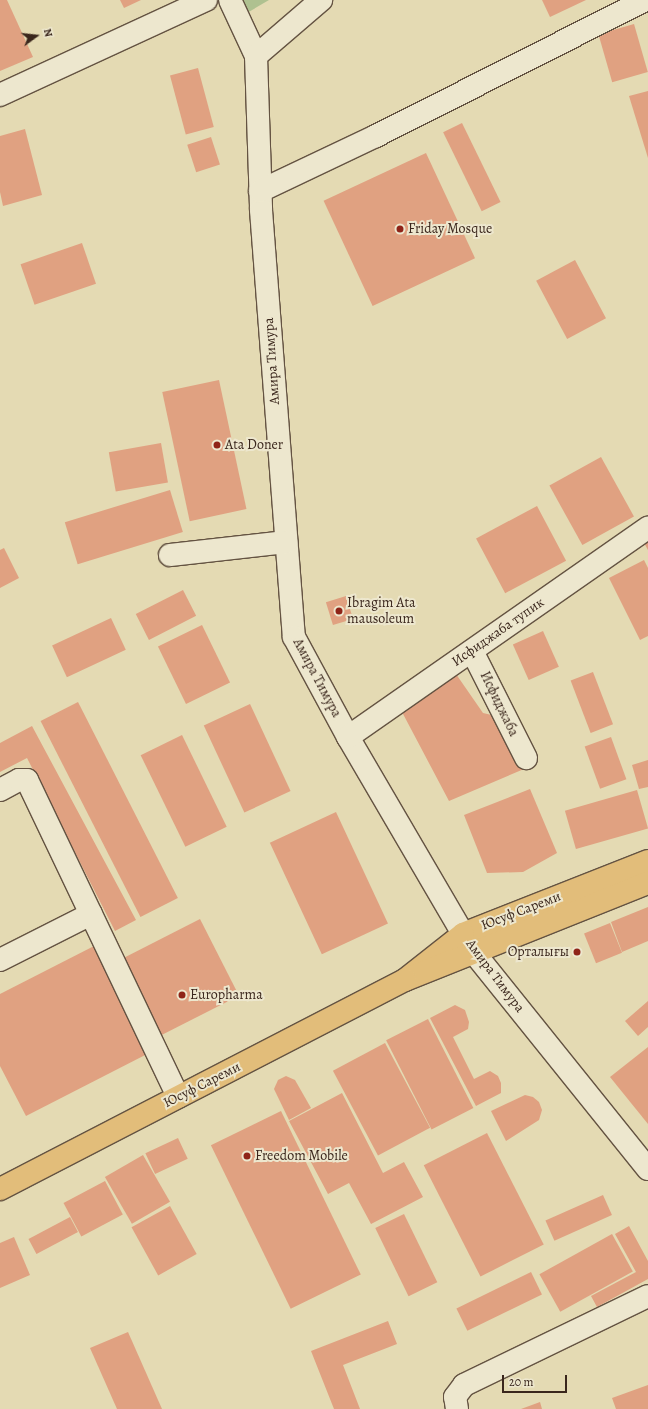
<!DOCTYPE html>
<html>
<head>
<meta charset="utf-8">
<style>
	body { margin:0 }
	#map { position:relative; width:648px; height:1409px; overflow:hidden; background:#e4dab3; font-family:Alegreya,serif }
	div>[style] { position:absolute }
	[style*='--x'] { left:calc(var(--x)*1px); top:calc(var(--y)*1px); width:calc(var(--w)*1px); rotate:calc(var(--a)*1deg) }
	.green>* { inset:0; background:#afc190 }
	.building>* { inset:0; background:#e0a181; transform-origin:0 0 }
	.roads { filter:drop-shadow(1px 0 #645342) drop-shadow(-1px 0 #645342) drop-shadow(0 1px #645342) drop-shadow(0 -1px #645342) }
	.minor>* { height:22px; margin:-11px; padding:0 11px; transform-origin:11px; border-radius:11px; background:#ede7ce }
	.major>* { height:22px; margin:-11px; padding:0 11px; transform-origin:11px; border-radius:11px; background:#e2bd7a }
	.dots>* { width:11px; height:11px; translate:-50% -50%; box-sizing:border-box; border:2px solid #ede7ce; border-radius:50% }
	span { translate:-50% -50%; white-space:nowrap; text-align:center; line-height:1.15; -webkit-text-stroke:4px #ede7ce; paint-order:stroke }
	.poi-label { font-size:14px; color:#3a261c }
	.left { translate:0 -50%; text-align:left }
	.right { translate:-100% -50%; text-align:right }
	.street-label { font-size:14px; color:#3a261c }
	.north { position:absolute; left:16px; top:16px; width:40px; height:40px; -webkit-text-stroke:3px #ede7ce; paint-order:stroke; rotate:75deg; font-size:11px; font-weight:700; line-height:16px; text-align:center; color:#3a261c }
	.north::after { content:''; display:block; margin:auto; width:14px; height:18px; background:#3a261c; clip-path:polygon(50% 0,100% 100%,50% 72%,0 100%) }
	.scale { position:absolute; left:502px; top:1375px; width:65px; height:18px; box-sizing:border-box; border:2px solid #3a261c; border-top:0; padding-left:5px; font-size:12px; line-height:14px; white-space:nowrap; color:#3a261c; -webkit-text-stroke:3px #ede7ce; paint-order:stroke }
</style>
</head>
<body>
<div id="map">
	<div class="green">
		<div style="clip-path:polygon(242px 0,269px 0,247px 13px)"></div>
	</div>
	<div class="building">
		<div style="clip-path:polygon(0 0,7px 0,33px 57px,0 71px)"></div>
		<div style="clip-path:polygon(120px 0,141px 0,124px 8px)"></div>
		<div style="clip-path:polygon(542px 0,586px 0,550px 17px)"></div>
		<div style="left:634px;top:24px;width:50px;height:37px;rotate:74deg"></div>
		<div style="left:198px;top:68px;width:61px;height:29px;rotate:75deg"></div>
		<div style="clip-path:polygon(648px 91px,648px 158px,629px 96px)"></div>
		<div style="left:462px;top:123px;width:88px;height:21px;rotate:64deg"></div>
		<div style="clip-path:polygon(25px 129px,42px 195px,3px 206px,0 192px,0 136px)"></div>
		<div style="left:211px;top:137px;width:29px;height:25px;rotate:72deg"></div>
		<div style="left:426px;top:153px;width:116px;height:113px;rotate:65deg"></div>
		<div style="left:82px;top:243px;width:43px;height:65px;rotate:71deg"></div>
		<div style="left:575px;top:260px;width:66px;height:44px;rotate:62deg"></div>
		<div style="left:219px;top:380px;width:132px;height:58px;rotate:78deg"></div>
		<div style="left:161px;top:443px;width:40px;height:53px;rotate:80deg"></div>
		<div style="left:601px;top:457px;width:68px;height:59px;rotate:61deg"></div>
		<div style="left:170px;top:490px;width:44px;height:110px;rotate:73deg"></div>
		<div style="left:537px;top:506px;width:62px;height:69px;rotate:62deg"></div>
		<div style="clip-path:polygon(648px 538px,648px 550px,643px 541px)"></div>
		<div style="clip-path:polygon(4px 548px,19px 578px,0 588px,0 550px)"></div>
		<div style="clip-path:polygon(644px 560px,648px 568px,648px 636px,640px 640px,609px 578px)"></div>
		<div style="left:183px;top:590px;width:29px;height:53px;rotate:63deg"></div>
		<div style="left:346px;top:596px;width:24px;height:21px;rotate:73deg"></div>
		<div style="left:111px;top:618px;width:35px;height:65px;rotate:65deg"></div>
		<div style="left:202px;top:625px;width:64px;height:49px;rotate:64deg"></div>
		<div style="left:543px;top:631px;width:39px;height:33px;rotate:66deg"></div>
		<div style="left:593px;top:672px;width:56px;height:24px;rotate:69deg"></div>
		<div style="clip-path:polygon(456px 674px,483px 713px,496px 716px,524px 769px,449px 801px,402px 712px)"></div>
		<div style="left:78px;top:702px;width:220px;height:42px;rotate:63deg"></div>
		<div style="left:250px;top:704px;width:96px;height:51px;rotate:65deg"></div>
		<div style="clip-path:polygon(32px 726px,136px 920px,115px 931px,27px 758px,0 772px,0 743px)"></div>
		<div style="left:182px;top:735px;width:102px;height:46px;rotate:64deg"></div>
		<div style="left:611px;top:737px;width:45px;height:28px;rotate:70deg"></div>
		<div style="clip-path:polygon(648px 760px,648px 787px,639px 789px,632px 765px)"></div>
		<div style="clip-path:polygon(530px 789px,557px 853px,523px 872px,487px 873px,464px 815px)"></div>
		<div style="left:637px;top:790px;width:40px;height:75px;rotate:74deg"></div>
		<div style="left:336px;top:812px;width:123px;height:73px;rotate:65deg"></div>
		<div style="clip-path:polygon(648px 907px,648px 941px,622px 952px,611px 922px)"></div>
		<div style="left:200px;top:919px;width:86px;height:88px;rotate:63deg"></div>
		<div style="left:610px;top:923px;width:32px;height:28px;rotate:68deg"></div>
		<div style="clip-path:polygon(96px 945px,151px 1052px,26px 1116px,0 1066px,0 994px)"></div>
		<div style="clip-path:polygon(648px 1001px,648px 1027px,638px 1036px,625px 1021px)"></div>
		<div style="clip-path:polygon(455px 1005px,465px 1010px,469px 1022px,468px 1029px,453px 1037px,474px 1079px,490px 1071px,498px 1076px,501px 1083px,501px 1093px,476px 1106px,430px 1018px)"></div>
		<div style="left:428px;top:1019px;width:100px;height:47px;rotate:63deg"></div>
		<div style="left:385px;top:1043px;width:96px;height:59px;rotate:62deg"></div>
		<div style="clip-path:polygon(648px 1047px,648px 1124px,610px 1077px)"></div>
		<div style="clip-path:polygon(286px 1076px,295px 1080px,311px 1108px,289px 1120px,274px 1089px,278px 1080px)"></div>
		<div style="clip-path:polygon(342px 1093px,383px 1173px,404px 1162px,423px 1197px,371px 1224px,349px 1183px,328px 1194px,289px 1121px)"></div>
		<div style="clip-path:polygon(525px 1095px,533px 1097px,539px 1102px,542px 1110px,539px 1120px,506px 1141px,491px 1111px)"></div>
		<div style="left:281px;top:1111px;width:182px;height:78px;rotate:64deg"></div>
		<div style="left:487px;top:1133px;width:125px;height:71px;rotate:63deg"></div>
		<div style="left:178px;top:1138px;width:23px;height:36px;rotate:65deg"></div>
		<div style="left:143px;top:1155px;width:54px;height:44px;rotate:60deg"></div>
		<div style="left:105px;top:1181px;width:38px;height:47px;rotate:62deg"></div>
		<div style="left:603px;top:1195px;width:22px;height:63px;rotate:66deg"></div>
		<div style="left:170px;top:1206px;width:55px;height:44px;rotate:61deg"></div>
		<div style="left:404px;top:1214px;width:76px;height:32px;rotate:64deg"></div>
		<div style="left:70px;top:1217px;width:17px;height:47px;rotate:62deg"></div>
		<div style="clip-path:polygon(629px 1226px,648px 1261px,648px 1279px,597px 1307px,591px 1296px,636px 1272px,615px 1234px)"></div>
		<div style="left:612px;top:1234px;width:43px;height:83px;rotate:61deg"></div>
		<div style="clip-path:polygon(14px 1237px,30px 1275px,0 1288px,0 1243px)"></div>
		<div style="left:531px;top:1272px;width:25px;height:83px;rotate:64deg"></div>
		<div style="clip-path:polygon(388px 1321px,397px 1344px,343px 1365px,360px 1409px,334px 1409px,311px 1351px)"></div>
		<div style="clip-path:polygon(128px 1332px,162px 1409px,117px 1409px,90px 1348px)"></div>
		<div style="clip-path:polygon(648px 1385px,648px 1409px,616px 1409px,612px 1398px)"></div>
		<div style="clip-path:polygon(540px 1402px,542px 1409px,521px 1409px)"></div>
	</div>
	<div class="roads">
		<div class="minor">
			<div style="--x:230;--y:0;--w:62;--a:65.1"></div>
			<div style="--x:256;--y:56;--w:154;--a:88.1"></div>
			<div style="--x:261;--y:210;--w:428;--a:85.6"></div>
			<div style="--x:294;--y:637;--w:114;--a:61.6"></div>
			<div style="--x:348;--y:737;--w:251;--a:59.7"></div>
			<div style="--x:475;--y:954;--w:276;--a:51.2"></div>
			<div style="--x:256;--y:56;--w:86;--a:-40.7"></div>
			<div style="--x:0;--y:95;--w:227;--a:-24.8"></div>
			<div style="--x:260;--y:191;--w:128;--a:-25.4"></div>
			<div style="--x:376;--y:136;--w:301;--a:-26.8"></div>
			<div style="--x:170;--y:555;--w:117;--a:-6.4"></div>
			<div style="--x:472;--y:651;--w:120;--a:63.2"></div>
			<div style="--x:348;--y:737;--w:366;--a:-34.9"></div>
			<div style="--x:0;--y:790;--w:21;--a:-28"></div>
			<div style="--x:19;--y:780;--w:8;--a:0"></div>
			<div style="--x:27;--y:780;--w:351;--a:64.5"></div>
			<div style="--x:0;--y:960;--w:102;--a:-26.8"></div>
			<div style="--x:457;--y:1409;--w:12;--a:-99"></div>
			<div style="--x:455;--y:1397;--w:15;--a:-53"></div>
			<div style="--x:464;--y:1385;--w:204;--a:-25.8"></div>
		</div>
		<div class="major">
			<div style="--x:648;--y:861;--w:199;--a:158.5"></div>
			<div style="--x:463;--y:934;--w:74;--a:141.6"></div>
			<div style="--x:405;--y:980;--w:262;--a:-21.8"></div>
			<div style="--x:0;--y:1189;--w:456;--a:-27.3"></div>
		</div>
	</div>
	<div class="dots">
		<div style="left:400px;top:229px;background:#8f2418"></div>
		<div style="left:217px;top:445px;background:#8f2418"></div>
		<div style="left:339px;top:611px;background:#8f2418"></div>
		<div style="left:577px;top:952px;background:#8f2418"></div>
		<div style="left:182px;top:995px;background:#8f2418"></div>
		<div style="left:247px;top:1156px;background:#8f2418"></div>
	</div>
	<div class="poi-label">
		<span class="left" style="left:408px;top:229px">Friday Mosque</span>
		<span class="left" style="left:225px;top:445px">Ata Doner</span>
		<span class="left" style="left:347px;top:611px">Ibragim Ata<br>mausoleum</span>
		<span class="right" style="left:569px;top:952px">Орталығы</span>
		<span class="left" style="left:190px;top:995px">Europharma</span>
		<span class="left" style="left:255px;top:1156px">Freedom Mobile</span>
	</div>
	<div class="street-label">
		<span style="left:272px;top:361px;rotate:-94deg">Амира Тимура</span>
		<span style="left:498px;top:632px;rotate:-35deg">Исфиджаба тупик</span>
		<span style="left:317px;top:678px;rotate:62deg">Амира Тимура</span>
		<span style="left:499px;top:704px;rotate:64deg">Исфиджаба</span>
		<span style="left:521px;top:911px;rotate:-21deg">Юсуф Сареми</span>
		<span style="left:495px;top:976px;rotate:53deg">Амира Тимура</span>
		<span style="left:202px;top:1085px;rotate:-27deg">Юсуф Сареми</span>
	</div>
	<div class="north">N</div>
	<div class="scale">20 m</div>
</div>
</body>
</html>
